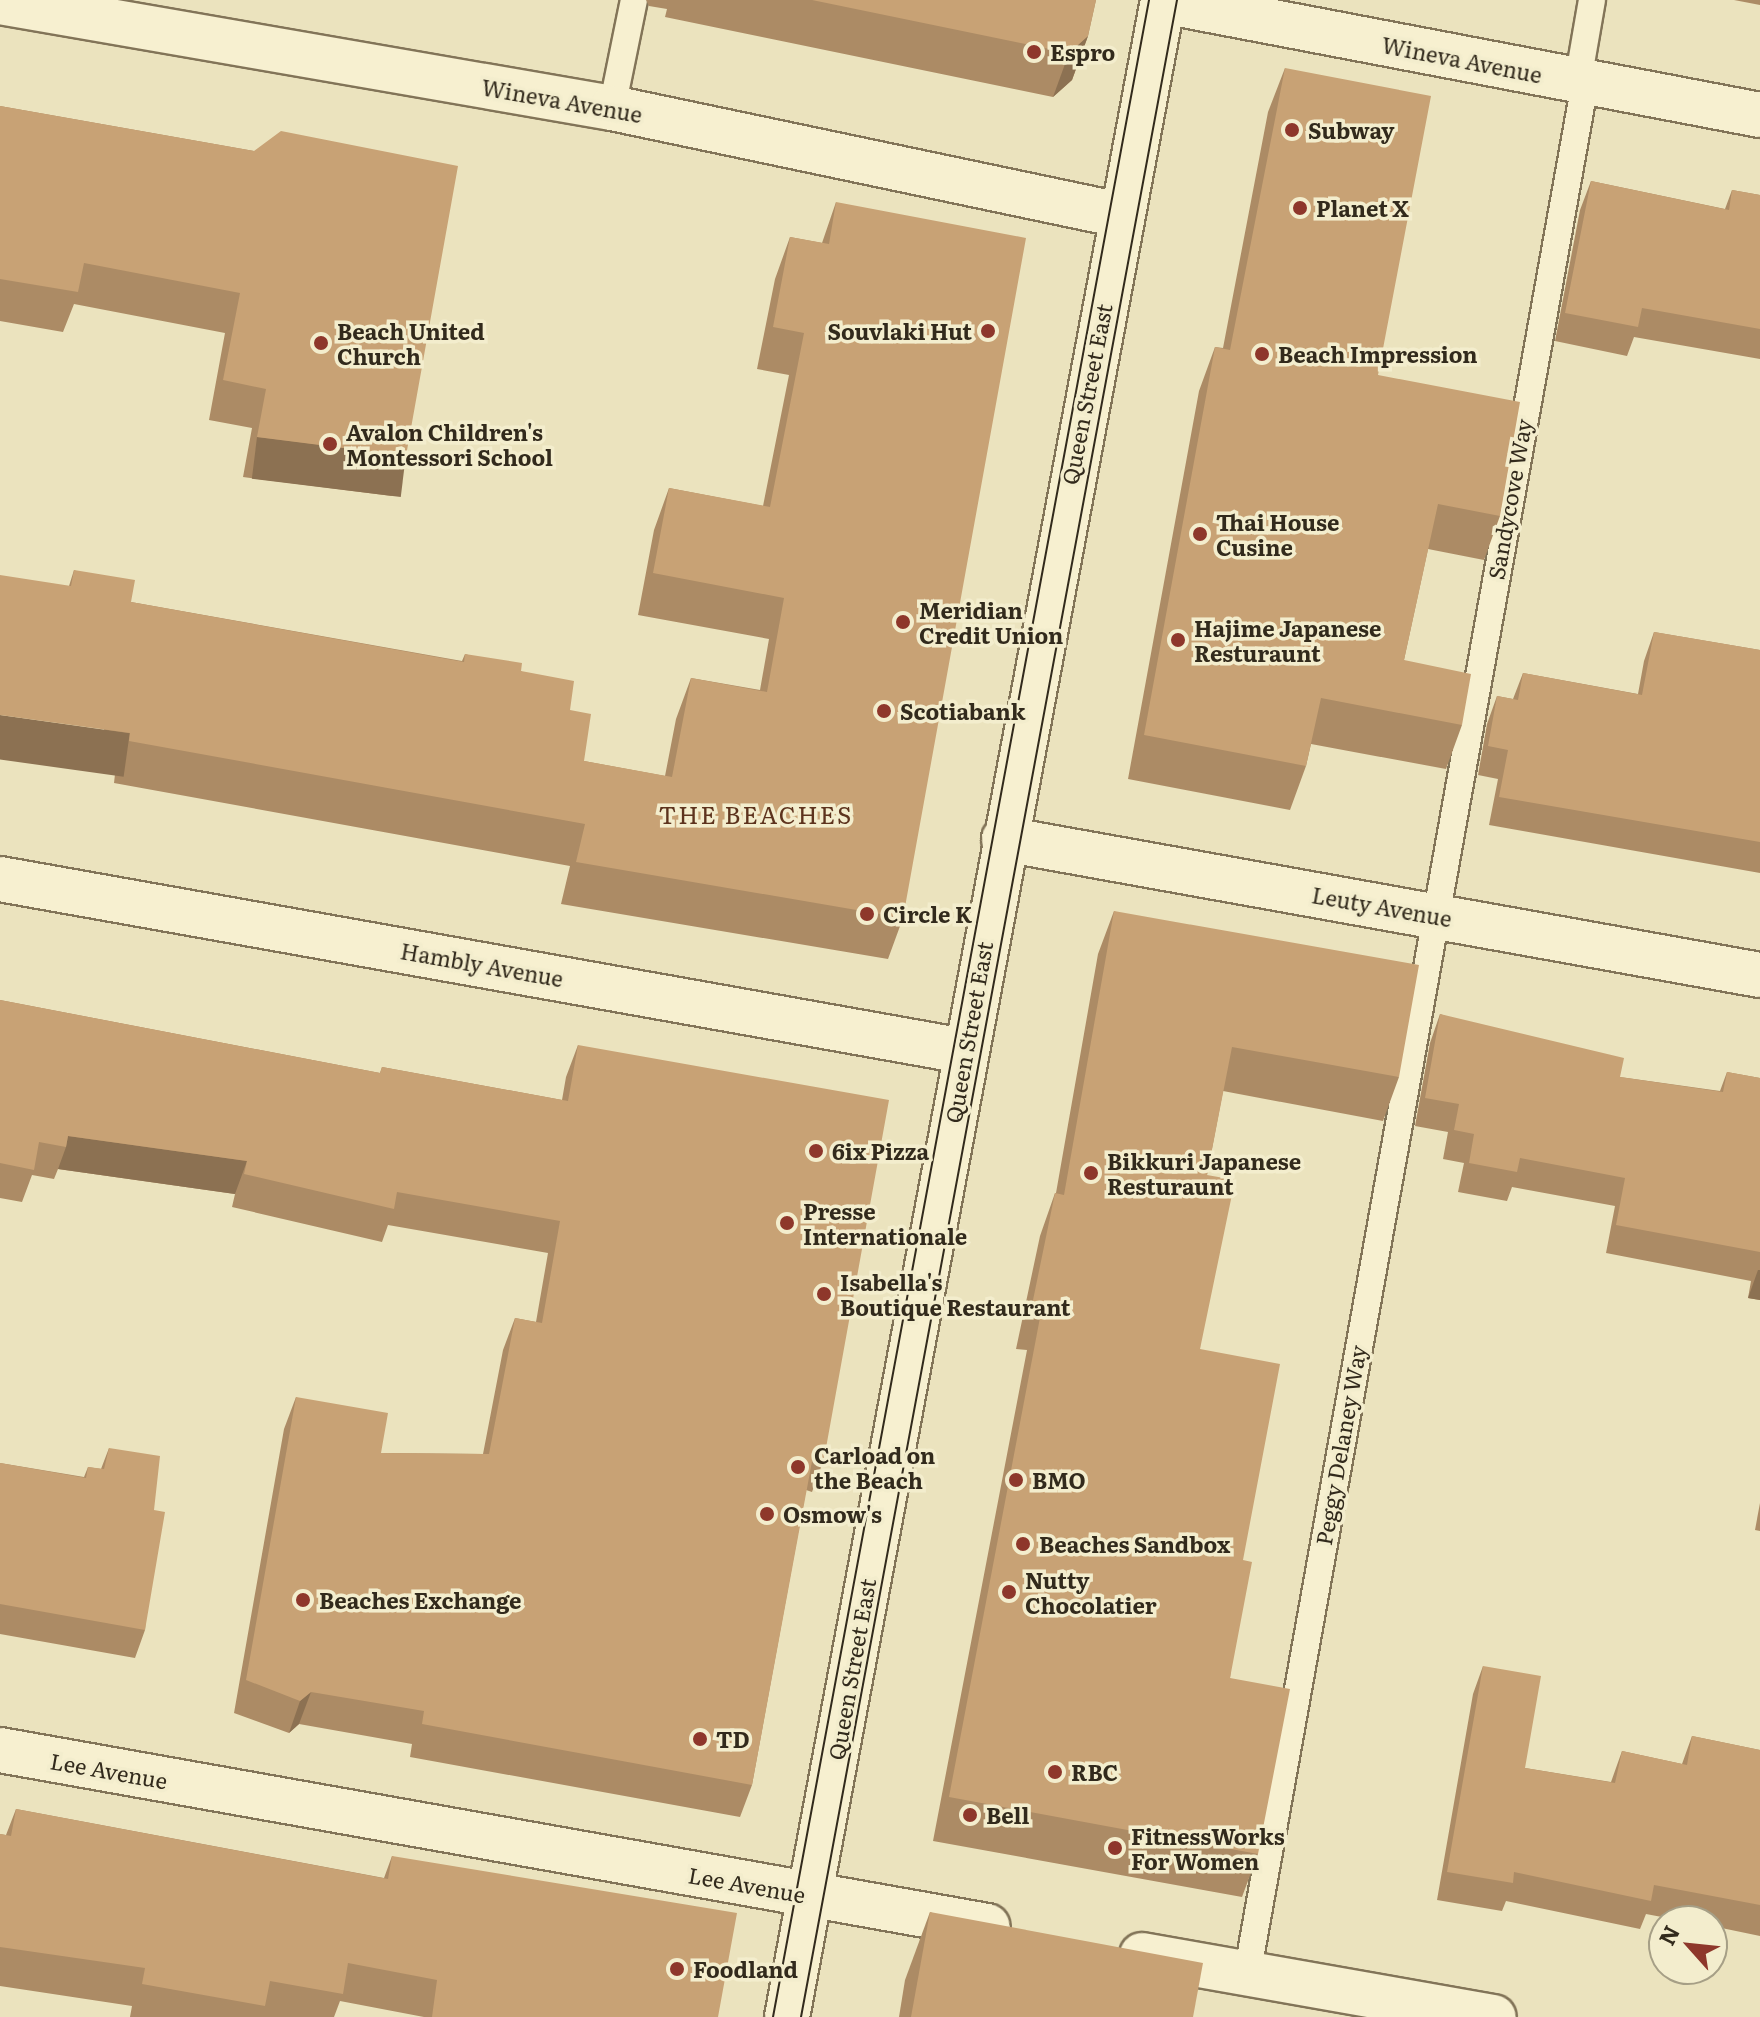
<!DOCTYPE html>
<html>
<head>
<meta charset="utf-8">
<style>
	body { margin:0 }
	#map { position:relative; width:1760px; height:2017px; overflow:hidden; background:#ebe3be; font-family:Literata,serif }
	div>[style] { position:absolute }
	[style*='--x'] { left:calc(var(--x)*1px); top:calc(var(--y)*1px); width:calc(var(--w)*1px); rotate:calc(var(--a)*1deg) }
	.roads { filter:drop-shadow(2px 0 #827458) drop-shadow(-2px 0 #827458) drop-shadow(0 2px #827458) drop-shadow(0 -2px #827458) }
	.service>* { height:26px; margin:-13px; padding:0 13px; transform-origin:13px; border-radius:13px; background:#f7f0d0 }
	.minor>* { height:44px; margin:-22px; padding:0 22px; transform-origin:22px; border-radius:22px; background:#f7f0d0 }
	.secondary>* { height:44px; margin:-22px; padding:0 22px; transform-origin:22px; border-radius:22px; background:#f7f0d0 }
	.tram>* { height:2px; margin:-1px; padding:0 1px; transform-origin:1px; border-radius:1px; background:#322a1c }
	.wall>* { inset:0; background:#ac8b65 }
	.shaded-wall>* { inset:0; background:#8c7152; transform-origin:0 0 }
	.building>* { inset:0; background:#c8a275 }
	.dots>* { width:22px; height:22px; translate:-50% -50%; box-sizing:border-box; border:4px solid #f3edcd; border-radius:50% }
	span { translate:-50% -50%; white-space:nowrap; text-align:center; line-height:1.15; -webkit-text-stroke:7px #f3edcd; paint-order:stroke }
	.poi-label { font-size:22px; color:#322a1c; font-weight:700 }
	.left { translate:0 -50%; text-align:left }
	.right { translate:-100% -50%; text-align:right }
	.street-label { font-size:22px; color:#322a1c }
	.neighbourhood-label { font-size:24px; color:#5d331d; letter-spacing:2px }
	.north { position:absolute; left:1648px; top:1905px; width:80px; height:80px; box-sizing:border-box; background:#f3edcd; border:2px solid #a69f86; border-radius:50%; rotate:297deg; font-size:22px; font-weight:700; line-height:32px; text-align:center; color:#322a1c }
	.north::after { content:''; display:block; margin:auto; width:28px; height:36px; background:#8e372b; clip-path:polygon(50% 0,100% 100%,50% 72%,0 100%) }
</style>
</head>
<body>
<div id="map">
	<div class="roads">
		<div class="service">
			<div style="--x:1578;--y:81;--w:82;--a:-80.2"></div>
			<div style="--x:612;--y:108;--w:110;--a:-78.5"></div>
			<div style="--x:1247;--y:1975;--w:1922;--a:-79.87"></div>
		</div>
		<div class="minor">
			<div style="--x:1163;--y:1;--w:608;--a:10.81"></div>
			<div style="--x:0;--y:2;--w:621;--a:9.83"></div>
			<div style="--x:612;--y:108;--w:519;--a:11.89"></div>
			<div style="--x:1004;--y:839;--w:768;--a:10.2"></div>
			<div style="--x:0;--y:879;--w:979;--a:10.12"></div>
			<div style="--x:0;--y:1750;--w:1003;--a:10.11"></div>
			<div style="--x:1142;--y:1955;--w:357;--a:10"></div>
		</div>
		<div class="secondary">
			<div style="--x:787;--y:2017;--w:2052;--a:-79.44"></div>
		</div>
	</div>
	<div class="tram">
		<div style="--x:773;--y:2017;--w:2052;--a:-79.44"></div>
		<div style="--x:801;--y:2017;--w:2052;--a:-79.44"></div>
	</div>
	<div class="wall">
		<div style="clip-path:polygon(646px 0,1096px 0,1088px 36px,1072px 80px,1053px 97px,665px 17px,667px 9px,649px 6px)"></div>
		<div style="clip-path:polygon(1734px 0,1760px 0,1760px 5px)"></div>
		<div style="clip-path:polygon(1285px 68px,1378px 375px,1500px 516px,1484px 560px,1428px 549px,1404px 660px,1462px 725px,1446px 769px,1311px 744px,1306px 766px,1290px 810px,1128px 779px,1199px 391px,1215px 347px,1223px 348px,1268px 112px)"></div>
		<div style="clip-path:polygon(0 106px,254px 151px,392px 496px,243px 477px,252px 428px,209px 420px,225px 333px,74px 304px,63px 332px,0 321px)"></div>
		<div style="clip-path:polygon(1591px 181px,1725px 209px,1732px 190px,1760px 195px,1760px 359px,1634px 337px,1627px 356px,1555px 341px,1580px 210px)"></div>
		<div style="clip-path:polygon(836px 202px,903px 918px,888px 959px,561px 904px,570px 866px,114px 783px,115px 774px,69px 586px,74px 570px,131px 602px,462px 661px,465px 654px,521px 671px,570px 710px,584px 761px,665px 776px,676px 719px,691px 678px,760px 690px,769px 639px,638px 615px,654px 530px,669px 488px,763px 506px,789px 375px,757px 369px,775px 279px,790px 237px,822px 243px)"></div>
		<div style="clip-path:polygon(1654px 632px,1760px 650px,1760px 873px,1489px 825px,1498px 779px,1478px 775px,1487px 724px,1497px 696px,1513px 699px,1523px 673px,1638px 694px,1644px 661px)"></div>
		<div style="clip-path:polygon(1114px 911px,1399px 1077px,1383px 1121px,1223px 1091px,1207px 1175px,1200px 1349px,1243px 1560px,1230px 1678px,1258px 1854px,1242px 1897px,933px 1841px,1027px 1350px,1016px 1349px,1040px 1236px,1055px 1193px,1056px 1193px,1098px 954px)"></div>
		<div style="clip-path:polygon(0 1000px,380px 1073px,382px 1067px,562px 1100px,566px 1077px,578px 1045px,824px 1459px,812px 1492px,806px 1490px,752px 1785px,740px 1817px,410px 1757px,412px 1744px,299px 1724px,289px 1733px,234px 1713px,284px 1429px,296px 1397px,381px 1453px,483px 1454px,503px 1350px,515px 1318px,536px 1322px,548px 1253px,388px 1225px,382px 1242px,232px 1207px,235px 1194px,58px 1169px,54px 1179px,32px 1175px,22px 1202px,0 1198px)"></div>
		<div style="clip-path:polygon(1440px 1014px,1620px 1077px,1720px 1091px,1727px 1072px,1760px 1078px,1760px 1300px,1748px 1298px,1751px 1281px,1606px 1253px,1615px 1206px,1512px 1187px,1507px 1201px,1458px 1192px,1464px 1163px,1443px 1159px,1448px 1132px,1415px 1126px,1430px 1043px)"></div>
		<div style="clip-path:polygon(109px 1448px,154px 1510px,145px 1630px,135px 1658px,0 1634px,0 1463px,84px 1477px,88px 1467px,101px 1469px)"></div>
		<div style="clip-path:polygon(1760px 1503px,1760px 1531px,1755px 1530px)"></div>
		<div style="clip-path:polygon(1483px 1666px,1525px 1768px,1611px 1782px,1622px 1751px,1682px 1764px,1692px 1736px,1760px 1750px,1760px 1936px,1712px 1926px,1712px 1921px,1683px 1921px,1646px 1914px,1640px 1929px,1506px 1901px,1502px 1911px,1437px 1900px,1473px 1694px)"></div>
		<div style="clip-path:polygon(16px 1809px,384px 1878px,392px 1856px,718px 2017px,424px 2017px,340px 2001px,334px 2017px,130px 2017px,132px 2006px,0 1986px,0 1834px,6px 1835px)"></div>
		<div style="clip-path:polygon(930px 1912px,1193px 2017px,899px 2017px,905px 1980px)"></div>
	</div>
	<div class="shaded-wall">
		<div style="clip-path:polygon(1088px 36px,1072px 80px,1053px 97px,1069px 53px)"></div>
		<div style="left:257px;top:437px;width:150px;height:42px;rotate:7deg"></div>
		<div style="left:0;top:715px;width:131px;height:44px;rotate:8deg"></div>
		<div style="clip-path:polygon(68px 1136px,247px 1161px,235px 1194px,58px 1169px,66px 1147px)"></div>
		<div style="clip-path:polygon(1758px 1270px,1760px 1270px,1760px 1300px,1748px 1298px)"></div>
		<div style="clip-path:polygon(311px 1692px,299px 1724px,289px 1733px,300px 1701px)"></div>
	</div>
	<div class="building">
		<div style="clip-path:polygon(812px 0,1096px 0,1088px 36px,1069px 53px)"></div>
		<div style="clip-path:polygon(1285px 68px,1431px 96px,1378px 375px,1520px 402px,1500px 516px,1438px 504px,1404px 660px,1471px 674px,1462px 725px,1321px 698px,1306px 766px,1144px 735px,1215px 347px,1230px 350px)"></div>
		<div style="clip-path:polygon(0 106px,254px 151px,281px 131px,458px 166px,406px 456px,257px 437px,266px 389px,223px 380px,240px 293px,84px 263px,78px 292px,0 279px)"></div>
		<div style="clip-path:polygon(1591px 181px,1729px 210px,1732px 190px,1760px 195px,1760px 329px,1642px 308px,1638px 327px,1565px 313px)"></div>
		<div style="clip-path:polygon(836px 202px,1026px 238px,903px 918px,576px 862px,585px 824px,129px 741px,130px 733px,0 715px,0 575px,71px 586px,74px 570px,135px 580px,131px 602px,464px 662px,465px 654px,522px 663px,521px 671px,574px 681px,570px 710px,591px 714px,584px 761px,672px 777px,691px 678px,767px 692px,784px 598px,653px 573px,669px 488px,770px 507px,804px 333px,773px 327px,790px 237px,829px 244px)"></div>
		<div style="clip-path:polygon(1654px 632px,1760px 650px,1760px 842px,1499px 797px,1508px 750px,1488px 746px,1497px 696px,1518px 700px,1523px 673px,1642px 695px)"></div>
		<div style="clip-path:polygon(1114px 911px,1419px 965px,1399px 1077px,1232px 1047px,1207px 1175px,1235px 1180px,1200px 1349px,1280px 1364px,1243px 1560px,1252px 1562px,1230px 1678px,1290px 1689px,1258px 1854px,949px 1797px,1042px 1307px,1032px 1305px,1055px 1193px,1064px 1195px)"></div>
		<div style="clip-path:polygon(0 1000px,380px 1073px,382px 1067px,568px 1101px,578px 1045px,889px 1100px,824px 1459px,813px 1456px,752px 1785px,422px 1724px,424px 1711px,311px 1692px,300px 1701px,246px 1680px,296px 1397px,388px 1413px,381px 1453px,489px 1454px,515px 1318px,542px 1323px,560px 1221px,397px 1192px,394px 1209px,244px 1174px,247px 1161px,68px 1136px,66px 1147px,39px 1142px,34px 1170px,0 1163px)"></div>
		<div style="clip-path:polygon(1440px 1014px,1624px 1058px,1620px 1077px,1723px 1092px,1727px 1072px,1760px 1078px,1760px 1252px,1616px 1225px,1625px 1178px,1520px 1158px,1517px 1172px,1469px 1163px,1474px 1134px,1454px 1130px,1459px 1104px,1425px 1098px)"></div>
		<div style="clip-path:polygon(109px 1448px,160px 1456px,154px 1510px,165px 1512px,145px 1630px,0 1604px,0 1463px,86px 1478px,88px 1467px,104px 1469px)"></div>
		<div style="clip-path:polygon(1483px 1666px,1541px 1676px,1525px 1768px,1615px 1783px,1622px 1751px,1687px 1765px,1692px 1736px,1760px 1750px,1760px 1905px,1654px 1885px,1651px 1901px,1514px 1872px,1513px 1883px,1447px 1872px)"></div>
		<div style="clip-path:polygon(16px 1809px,388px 1879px,392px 1856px,737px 1913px,718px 2017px,432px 2017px,437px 1980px,348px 1963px,343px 1994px,270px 1981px,265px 2006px,142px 1984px,145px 1968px,0 1947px,0 1834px,11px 1836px)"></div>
		<div style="clip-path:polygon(930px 1912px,1203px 1963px,1193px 2017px,911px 2017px)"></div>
	</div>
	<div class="dots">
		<div style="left:1034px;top:52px;background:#8e372b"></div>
		<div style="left:1292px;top:130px;background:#8e372b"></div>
		<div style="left:1300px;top:208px;background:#8e372b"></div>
		<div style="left:988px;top:331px;background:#8e372b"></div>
		<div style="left:321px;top:343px;background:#8e372b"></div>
		<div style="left:1262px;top:354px;background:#8e372b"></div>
		<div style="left:330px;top:444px;background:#8e372b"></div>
		<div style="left:1200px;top:534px;background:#8e372b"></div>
		<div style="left:903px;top:622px;background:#8e372b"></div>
		<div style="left:1178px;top:640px;background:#8e372b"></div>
		<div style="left:884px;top:711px;background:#8e372b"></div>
		<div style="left:867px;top:914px;background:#8e372b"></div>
		<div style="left:816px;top:1151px;background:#8e372b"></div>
		<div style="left:1091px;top:1173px;background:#8e372b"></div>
		<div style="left:787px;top:1223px;background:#8e372b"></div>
		<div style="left:824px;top:1294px;background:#8e372b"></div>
		<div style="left:798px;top:1467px;background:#8e372b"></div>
		<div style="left:1016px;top:1480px;background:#8e372b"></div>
		<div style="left:767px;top:1514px;background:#8e372b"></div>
		<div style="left:1023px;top:1544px;background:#8e372b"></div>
		<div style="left:1009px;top:1592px;background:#8e372b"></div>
		<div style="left:303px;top:1600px;background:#8e372b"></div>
		<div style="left:700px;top:1739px;background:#8e372b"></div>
		<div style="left:1055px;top:1772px;background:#8e372b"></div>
		<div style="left:970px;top:1815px;background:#8e372b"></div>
		<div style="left:1115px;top:1848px;background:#8e372b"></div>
		<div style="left:677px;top:1969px;background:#8e372b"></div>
	</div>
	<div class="poi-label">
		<span class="left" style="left:1050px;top:52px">Espro</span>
		<span class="left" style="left:1308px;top:130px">Subway</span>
		<span class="left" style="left:1316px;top:208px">Planet X</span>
		<span class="left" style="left:337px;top:343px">Beach United<br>Church</span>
		<span class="right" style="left:972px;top:331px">Souvlaki Hut</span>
		<span class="left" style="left:1278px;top:354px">Beach Impression</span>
		<span class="left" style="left:346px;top:444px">Avalon Children's<br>Montessori School</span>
		<span class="left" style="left:1216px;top:534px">Thai House<br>Cusine</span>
		<span class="left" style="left:919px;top:622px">Meridian<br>Credit Union</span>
		<span class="left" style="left:1194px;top:640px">Hajime Japanese<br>Resturaunt</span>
		<span class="left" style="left:900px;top:711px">Scotiabank</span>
		<span class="left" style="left:883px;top:914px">Circle K</span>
		<span class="left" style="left:832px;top:1151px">6ix Pizza</span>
		<span class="left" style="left:1107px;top:1173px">Bikkuri Japanese<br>Resturaunt</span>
		<span class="left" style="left:803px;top:1223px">Presse<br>Internationale</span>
		<span class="left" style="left:840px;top:1294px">Isabella's<br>Boutique Restaurant</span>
		<span class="left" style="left:814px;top:1467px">Carload on<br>the Beach</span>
		<span class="left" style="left:1032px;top:1480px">BMO</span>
		<span class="left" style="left:783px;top:1514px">Osmow's</span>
		<span class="left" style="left:1039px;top:1544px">Beaches Sandbox</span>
		<span class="left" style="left:1025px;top:1592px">Nutty<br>Chocolatier</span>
		<span class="left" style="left:319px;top:1600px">Beaches Exchange</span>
		<span class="left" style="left:716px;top:1739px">TD</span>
		<span class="left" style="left:1071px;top:1772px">RBC</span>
		<span class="left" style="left:986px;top:1815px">Bell</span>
		<span class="left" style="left:1131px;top:1848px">FitnessWorks<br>For Women</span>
		<span class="left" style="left:693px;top:1969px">Foodland</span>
	</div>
	<div class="street-label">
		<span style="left:1462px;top:59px;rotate:11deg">Wineva Avenue</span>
		<span style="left:562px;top:100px;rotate:10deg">Wineva Avenue</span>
		<span style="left:1086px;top:394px;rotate:-79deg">Queen Street East</span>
		<span style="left:1509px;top:499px;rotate:-80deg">Sandycove Way</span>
		<span style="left:1382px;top:906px;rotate:10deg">Leuty Avenue</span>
		<span style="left:482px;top:964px;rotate:10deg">Hambly Avenue</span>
		<span style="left:968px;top:1032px;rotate:-80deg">Queen Street East</span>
		<span style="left:1340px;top:1445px;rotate:-80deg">Peggy Delaney Way</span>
		<span style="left:851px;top:1669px;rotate:-80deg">Queen Street East</span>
		<span style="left:109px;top:1770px;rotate:10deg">Lee Avenue</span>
		<span style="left:747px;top:1884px;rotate:10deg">Lee Avenue</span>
	</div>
	<div class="neighbourhood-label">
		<span style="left:756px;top:814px">THE BEACHES</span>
	</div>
	<div class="north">N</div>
</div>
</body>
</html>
